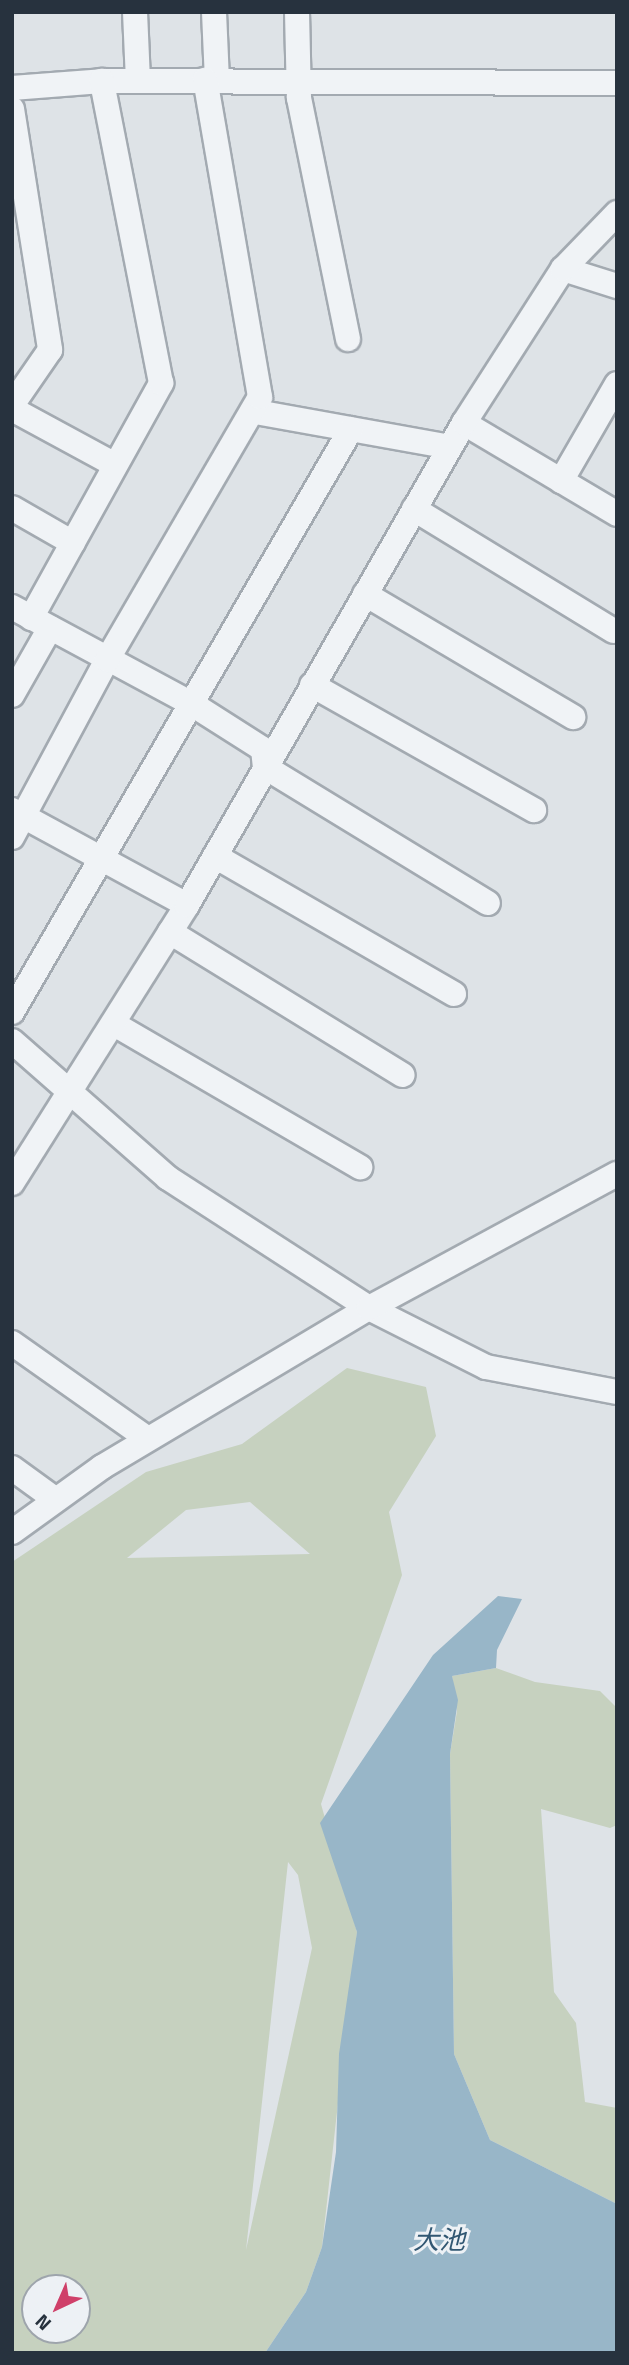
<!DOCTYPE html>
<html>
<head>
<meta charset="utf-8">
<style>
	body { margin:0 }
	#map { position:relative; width:629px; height:2365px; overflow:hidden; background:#dee3e7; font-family:"Titillium Web","Noto Sans JP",sans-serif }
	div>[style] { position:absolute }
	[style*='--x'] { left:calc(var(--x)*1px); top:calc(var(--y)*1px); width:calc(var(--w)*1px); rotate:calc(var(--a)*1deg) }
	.green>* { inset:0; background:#c6d1bf }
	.water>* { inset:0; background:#98b6c8 }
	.roads { filter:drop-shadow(2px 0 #a3aab1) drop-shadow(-2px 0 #a3aab1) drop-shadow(0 2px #a3aab1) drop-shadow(0 -2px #a3aab1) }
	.minor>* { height:24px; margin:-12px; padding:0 12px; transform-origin:12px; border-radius:12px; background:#f0f3f6 }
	span { translate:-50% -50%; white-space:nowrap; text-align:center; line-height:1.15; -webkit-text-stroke:6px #edf1f5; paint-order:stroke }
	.water-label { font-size:26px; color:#315772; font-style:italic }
	.frame { position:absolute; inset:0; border:14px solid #27323e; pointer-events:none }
	.north { position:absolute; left:21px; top:2274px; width:70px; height:70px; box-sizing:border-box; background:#edf1f5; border:2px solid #9ea5ac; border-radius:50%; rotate:224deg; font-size:19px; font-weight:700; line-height:28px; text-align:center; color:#27323e }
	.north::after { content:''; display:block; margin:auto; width:24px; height:32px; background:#cf4069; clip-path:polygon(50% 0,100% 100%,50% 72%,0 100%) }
</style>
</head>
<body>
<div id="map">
	<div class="green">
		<div style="clip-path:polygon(evenodd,347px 1368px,426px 1387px,436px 1436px,389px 1512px,402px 1575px,321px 1804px,357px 1932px,322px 2247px,306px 2292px,265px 2353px,12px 2353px,12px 1562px,146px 1472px,242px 1444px,347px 1368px,250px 1502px,310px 1554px,127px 1558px,186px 1510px,250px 1502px,347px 1368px,288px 1862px,298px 1875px,312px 1948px,246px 2250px,288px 1862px,347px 1368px,35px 2288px,77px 2288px,77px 2330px,35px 2330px,35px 2288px)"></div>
		<div style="clip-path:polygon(496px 1668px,535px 1682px,600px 1691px,617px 1708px,617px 1825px,610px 1828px,541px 1809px,554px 1992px,576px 2023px,585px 2102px,617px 2108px,617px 2204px,490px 2140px,454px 2054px,450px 1754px,457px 1711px,452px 1676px)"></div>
	</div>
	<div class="water">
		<div style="clip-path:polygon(498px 1596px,522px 1599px,497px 1650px,496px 1668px,452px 1676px,458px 1700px,450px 1754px,454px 2054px,490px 2140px,617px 2204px,617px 2353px,265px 2353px,306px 2292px,322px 2247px,336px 2152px,339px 2054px,357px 1932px,320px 1823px,433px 1655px)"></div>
	</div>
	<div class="roads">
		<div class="minor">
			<div style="--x:135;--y:12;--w:69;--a:87.5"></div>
			<div style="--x:214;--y:12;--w:68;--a:87.5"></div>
			<div style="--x:297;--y:12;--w:86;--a:88.7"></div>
			<div style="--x:299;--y:98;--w:246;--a:78.5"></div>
			<div style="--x:12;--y:88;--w:90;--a:-4.4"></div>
			<div style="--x:102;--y:81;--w:515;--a:0.22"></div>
			<div style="--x:12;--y:109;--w:244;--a:81"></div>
			<div style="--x:50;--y:350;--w:67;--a:124.6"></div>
			<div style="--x:563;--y:269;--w:57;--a:17.5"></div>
			<div style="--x:12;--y:409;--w:117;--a:28.5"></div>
			<div style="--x:256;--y:412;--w:197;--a:10.2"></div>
			<div style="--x:464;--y:423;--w:178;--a:30.7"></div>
			<div style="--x:561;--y:481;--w:112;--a:-60"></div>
			<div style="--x:12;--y:508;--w:70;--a:29.8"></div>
			<div style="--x:414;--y:509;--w:234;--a:31.4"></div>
			<div style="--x:365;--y:594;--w:242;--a:30.6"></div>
			<div style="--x:12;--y:607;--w:204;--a:28.3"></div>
			<div style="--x:192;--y:704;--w:84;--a:32.4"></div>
			<div style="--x:263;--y:749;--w:18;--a:84"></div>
			<div style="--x:31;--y:618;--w:269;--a:-61"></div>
			<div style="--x:161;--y:383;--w:308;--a:-101.1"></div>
			<div style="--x:312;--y:685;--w:255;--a:29.4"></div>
			<div style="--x:12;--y:695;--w:77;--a:-60.4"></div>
			<div style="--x:265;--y:767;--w:261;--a:31.4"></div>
			<div style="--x:12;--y:810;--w:199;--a:28.5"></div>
			<div style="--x:12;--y:837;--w:201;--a:-61.8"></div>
			<div style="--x:107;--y:660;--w:304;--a:-59.8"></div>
			<div style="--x:260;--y:397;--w:322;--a:-99.8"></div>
			<div style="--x:215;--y:856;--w:276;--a:30"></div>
			<div style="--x:170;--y:932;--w:273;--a:31.6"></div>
			<div style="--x:12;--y:1012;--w:674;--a:-59.82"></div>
			<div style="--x:114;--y:1024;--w:285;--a:30.2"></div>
			<div style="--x:12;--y:1041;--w:208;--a:41.3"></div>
			<div style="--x:168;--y:1178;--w:239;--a:32.9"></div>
			<div style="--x:369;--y:1308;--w:131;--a:26.8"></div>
			<div style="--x:486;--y:1367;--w:133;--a:10.8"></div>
			<div style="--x:12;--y:1183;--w:328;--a:-57.8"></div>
			<div style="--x:187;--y:905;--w:556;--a:-60.11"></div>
			<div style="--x:464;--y:423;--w:183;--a:-57.3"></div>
			<div style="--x:563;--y:269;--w:78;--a:-46"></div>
			<div style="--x:12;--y:1343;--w:166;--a:35.2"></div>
			<div style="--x:12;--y:1468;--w:54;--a:36"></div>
			<div style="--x:12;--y:1532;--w:111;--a:-35.8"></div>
			<div style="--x:102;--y:1467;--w:311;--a:-30.8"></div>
			<div style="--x:369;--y:1308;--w:282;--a:-28.4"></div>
		</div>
	</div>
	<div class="water-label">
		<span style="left:439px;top:2240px">大池</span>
	</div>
	<div class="frame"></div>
	<div class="north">N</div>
</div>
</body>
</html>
